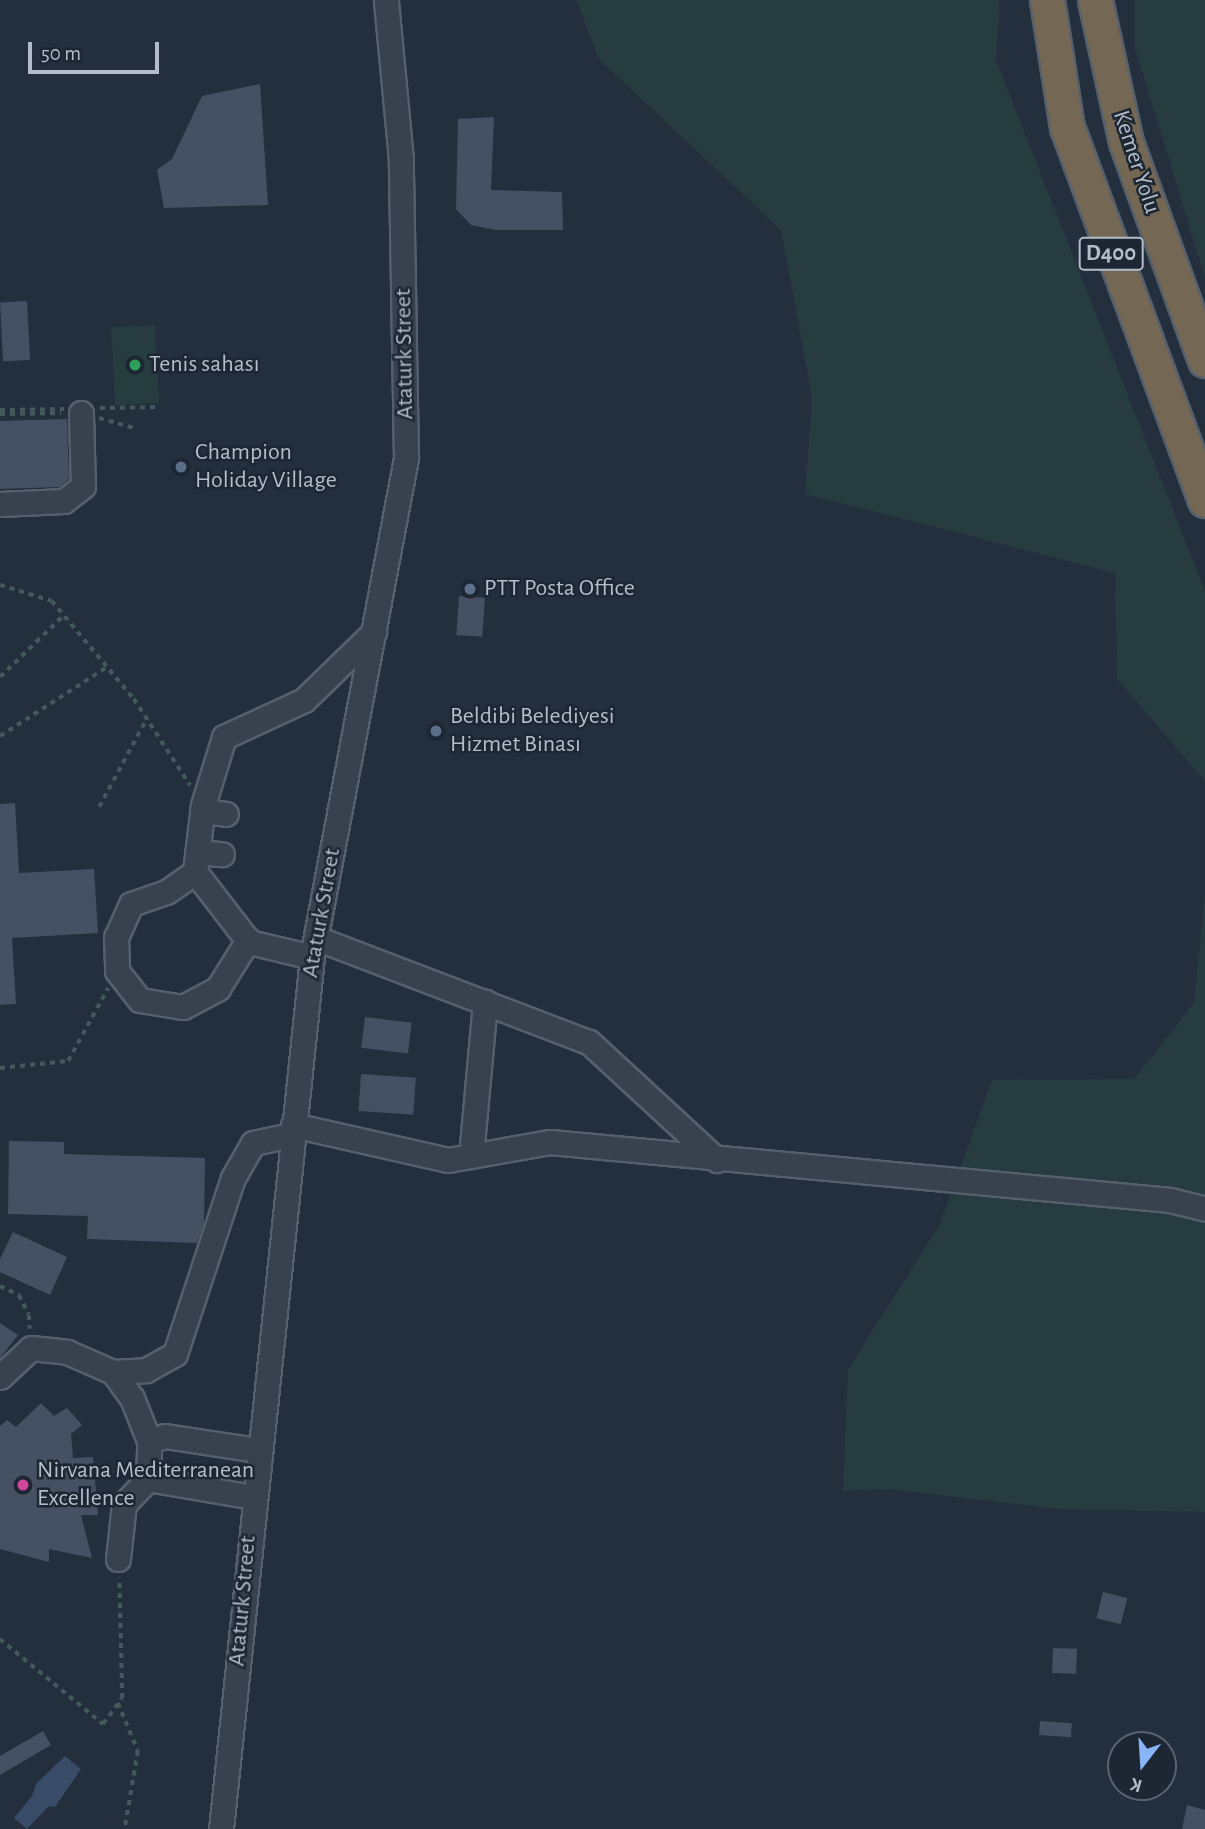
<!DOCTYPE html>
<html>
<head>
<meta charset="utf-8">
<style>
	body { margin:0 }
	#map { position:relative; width:1205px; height:1829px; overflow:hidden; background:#242f3e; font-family:"Alegreya Sans",sans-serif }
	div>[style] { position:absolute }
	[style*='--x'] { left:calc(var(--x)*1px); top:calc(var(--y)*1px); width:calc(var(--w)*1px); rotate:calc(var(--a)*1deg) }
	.green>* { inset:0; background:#263c3f; transform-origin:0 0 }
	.water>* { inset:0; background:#394c67 }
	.building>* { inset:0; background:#455162; transform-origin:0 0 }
	.path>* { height:3.5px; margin-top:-1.75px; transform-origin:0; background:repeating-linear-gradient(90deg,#44595c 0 5px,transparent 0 10px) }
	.roads { filter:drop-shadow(2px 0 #565f6c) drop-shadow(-2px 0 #565f6c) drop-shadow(0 2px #565f6c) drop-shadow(0 -2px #565f6c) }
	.minor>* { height:23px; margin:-11.5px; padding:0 11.5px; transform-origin:11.5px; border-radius:11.5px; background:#38414e }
	.highway>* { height:33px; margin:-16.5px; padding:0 16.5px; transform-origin:16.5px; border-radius:16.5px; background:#746855 }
	.dots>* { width:19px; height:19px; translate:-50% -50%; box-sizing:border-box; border:4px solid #1d2633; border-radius:50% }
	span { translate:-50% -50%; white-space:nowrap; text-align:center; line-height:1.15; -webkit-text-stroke:5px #1d2633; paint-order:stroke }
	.shield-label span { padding:2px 5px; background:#1d2633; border:2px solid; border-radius:5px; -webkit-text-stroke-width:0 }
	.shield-label { font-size:23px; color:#b4bcc9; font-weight:700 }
	.street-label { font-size:24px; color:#b4bcc9 }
	.poi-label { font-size:24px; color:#b4bcc9 }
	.left { translate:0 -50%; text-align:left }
	.north { position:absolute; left:1107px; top:1731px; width:70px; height:70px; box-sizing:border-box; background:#1d2633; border:2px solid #59626f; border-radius:50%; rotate:197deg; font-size:19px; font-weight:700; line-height:28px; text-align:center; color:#b4bcc9 }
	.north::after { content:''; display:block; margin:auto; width:24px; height:32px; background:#8ab4f8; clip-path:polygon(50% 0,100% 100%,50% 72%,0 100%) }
	.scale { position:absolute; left:28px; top:42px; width:131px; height:32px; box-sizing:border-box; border:4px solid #b4bcc9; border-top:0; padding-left:9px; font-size:21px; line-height:24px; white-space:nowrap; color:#b4bcc9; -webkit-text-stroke:5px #1d2633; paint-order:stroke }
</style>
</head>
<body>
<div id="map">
	<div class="green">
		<div style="clip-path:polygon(576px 0,1000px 0,996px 60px,1205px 591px,1205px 781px,1117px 679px,1115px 573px,805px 494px,812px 397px,781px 230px,599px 59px)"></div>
		<div style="clip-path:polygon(1135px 0,1205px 0,1205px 278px,1135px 48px)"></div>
		<div style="left:155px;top:325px;width:78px;height:44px;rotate:87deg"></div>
		<div style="clip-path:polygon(1205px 891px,1205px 1512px,1058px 1509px,888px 1489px,843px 1491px,848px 1369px,940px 1224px,992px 1080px,1134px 1079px,1194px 1003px)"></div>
	</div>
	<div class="water">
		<div style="clip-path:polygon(65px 1756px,81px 1769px,55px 1807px,49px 1806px,27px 1829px,14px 1818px,32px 1796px,36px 1784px)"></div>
	</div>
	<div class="building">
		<div style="clip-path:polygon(260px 84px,268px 205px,164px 208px,157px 170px,172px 159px,202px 96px)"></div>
		<div style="clip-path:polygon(494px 117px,491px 190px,562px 192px,563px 230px,496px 230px,471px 225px,456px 209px,458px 119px)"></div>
		<div style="left:27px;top:301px;width:59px;height:27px;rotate:87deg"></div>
		<div style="clip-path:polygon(67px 419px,69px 479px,60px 487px,0 489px,0 421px)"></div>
		<div style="left:459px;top:596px;width:26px;height:39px;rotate:4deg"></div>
		<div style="clip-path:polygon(15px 803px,19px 873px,94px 869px,98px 933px,12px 938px,16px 1004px,0 1005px,0 804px)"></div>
		<div style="left:365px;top:1017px;width:47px;height:31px;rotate:7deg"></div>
		<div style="left:361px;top:1074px;width:55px;height:37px;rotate:4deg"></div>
		<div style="clip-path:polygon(9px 1141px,64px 1142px,64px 1154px,205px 1158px,204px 1223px,197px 1243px,87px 1239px,88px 1216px,8px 1214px)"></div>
		<div style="clip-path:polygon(13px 1232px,67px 1257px,50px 1295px,0 1272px,0 1259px)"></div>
		<div style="clip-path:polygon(0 1323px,18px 1335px,0 1358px)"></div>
		<div style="clip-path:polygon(41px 1403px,54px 1416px,67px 1408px,82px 1425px,71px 1434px,73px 1458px,93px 1457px,98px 1515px,81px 1515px,92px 1558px,49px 1549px,49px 1562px,0 1549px,0 1426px,7px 1420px,16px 1427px)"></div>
		<div style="left:1103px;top:1592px;width:25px;height:27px;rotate:14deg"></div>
		<div style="left:1053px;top:1648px;width:24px;height:25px;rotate:2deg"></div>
		<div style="left:1040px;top:1721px;width:32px;height:14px;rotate:4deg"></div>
		<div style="clip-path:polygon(43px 1731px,51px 1745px,0 1775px,0 1756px)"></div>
		<div style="clip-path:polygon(1187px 1805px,1205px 1810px,1205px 1829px,1182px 1829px)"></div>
	</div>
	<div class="path">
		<div style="--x:100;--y:408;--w:60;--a:-1"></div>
		<div style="--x:0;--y:410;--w:64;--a:-0.9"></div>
		<div style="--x:0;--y:414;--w:61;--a:-0.9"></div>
		<div style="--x:99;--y:418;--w:37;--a:16"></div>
		<div style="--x:0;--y:585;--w:54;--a:17.1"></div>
		<div style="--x:52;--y:601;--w:128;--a:50.1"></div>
		<div style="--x:134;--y:699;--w:103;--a:56.9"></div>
		<div style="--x:0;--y:677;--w:89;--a:-44.1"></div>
		<div style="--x:0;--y:736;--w:127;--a:-32.8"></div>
		<div style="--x:99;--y:807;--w:101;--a:-61.7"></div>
		<div style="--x:0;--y:1068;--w:68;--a:-5.9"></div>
		<div style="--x:68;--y:1061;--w:83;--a:-61.3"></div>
		<div style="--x:0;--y:1286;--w:21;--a:25"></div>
		<div style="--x:19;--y:1295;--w:22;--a:63"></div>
		<div style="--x:29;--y:1315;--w:14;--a:86"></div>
		<div style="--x:0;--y:1639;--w:134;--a:39.5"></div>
		<div style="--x:103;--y:1724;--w:32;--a:-54"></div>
		<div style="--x:122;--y:1698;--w:120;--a:-91.4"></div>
		<div style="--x:118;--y:1703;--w:52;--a:67.4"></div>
		<div style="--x:138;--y:1751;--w:79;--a:99.5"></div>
	</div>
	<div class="roads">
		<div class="minor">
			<div style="--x:0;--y:504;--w:64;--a:-2.7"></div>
			<div style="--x:64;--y:501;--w:24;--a:-38"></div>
			<div style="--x:83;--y:486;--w:73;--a:-91.6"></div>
			<div style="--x:202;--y:811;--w:24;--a:7"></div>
			<div style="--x:197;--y:852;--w:25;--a:5"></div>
			<div style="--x:195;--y:872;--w:35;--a:145"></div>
			<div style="--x:166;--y:892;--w:37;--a:161"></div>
			<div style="--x:131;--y:904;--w:36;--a:114"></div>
			<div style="--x:116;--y:937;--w:34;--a:88"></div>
			<div style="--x:117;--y:971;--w:37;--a:52"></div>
			<div style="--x:140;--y:1000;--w:44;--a:9.2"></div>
			<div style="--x:183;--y:1007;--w:40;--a:-28"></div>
			<div style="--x:218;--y:988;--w:57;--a:-58"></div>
			<div style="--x:316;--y:938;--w:292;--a:20.9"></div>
			<div style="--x:589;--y:1042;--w:174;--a:42.7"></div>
			<div style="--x:312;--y:957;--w:65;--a:-166.6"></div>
			<div style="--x:249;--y:942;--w:88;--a:-127.6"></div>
			<div style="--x:195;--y:872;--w:67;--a:-83.2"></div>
			<div style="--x:203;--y:805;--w:71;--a:-72.8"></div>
			<div style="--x:224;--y:737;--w:88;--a:-24.8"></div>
			<div style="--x:304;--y:700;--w:98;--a:-44.2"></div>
			<div style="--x:293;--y:1125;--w:159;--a:12.7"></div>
			<div style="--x:448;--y:1160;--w:104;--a:-10"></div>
			<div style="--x:550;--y:1142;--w:623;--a:5.34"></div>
			<div style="--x:1170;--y:1200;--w:36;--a:14"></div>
			<div style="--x:471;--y:1156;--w:155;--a:-84.8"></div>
			<div style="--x:113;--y:1372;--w:33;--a:-3"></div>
			<div style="--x:146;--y:1370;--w:33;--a:-29"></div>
			<div style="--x:175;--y:1354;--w:185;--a:-71.8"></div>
			<div style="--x:233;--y:1178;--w:40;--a:-60.3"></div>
			<div style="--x:253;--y:1143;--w:40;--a:-12"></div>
			<div style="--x:0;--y:1377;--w:42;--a:-43.1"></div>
			<div style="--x:31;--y:1348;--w:36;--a:6"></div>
			<div style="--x:67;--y:1352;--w:50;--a:23.5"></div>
			<div style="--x:113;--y:1372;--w:32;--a:54"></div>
			<div style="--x:132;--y:1398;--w:46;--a:68.4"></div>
			<div style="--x:253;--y:1497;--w:107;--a:-170.3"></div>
			<div style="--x:148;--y:1479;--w:38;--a:-88"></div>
			<div style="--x:149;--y:1441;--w:17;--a:-17"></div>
			<div style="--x:165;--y:1436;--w:94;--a:8.6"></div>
			<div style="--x:118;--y:1559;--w:55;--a:-83.8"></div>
			<div style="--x:124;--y:1504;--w:35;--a:-46"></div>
			<div style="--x:221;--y:1829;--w:877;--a:-84.04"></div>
			<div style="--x:312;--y:957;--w:508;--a:-79.33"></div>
			<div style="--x:406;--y:458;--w:298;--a:-91"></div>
			<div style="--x:401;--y:160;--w:161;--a:-95.4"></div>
		</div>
		<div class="highway">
			<div style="--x:1047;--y:0;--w:129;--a:81.1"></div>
			<div style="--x:1067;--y:127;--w:398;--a:69.7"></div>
			<div style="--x:1095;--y:0;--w:145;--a:77.7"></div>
			<div style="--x:1126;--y:142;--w:232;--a:70.1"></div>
		</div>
	</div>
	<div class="dots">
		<div style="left:135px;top:365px;background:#2e9e5b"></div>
		<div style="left:181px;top:467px;background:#5c6f8a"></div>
		<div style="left:470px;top:589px;background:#5c6f8a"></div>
		<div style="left:436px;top:731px;background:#5c6f8a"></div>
		<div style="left:23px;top:1485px;background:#d1479c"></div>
	</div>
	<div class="shield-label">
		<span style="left:1111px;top:254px">D400</span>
	</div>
	<div class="street-label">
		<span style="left:1136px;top:162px;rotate:72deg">Kemer Yolu</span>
		<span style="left:405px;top:354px;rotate:-91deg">Ataturk Street</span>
		<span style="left:322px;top:913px;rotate:-80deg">Ataturk Street</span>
		<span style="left:243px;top:1601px;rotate:-85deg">Ataturk Street</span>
	</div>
	<div class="poi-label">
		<span class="left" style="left:149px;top:365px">Tenis sahası</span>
		<span class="left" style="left:195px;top:467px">Champion<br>Holiday Village</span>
		<span class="left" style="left:484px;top:589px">PTT Posta Office</span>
		<span class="left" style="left:450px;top:731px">Beldibi Belediyesi<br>Hizmet Binası</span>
		<span class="left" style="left:37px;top:1485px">Nirvana Mediterranean<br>Excellence</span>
	</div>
	<div class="north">K</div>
	<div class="scale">50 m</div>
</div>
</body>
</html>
